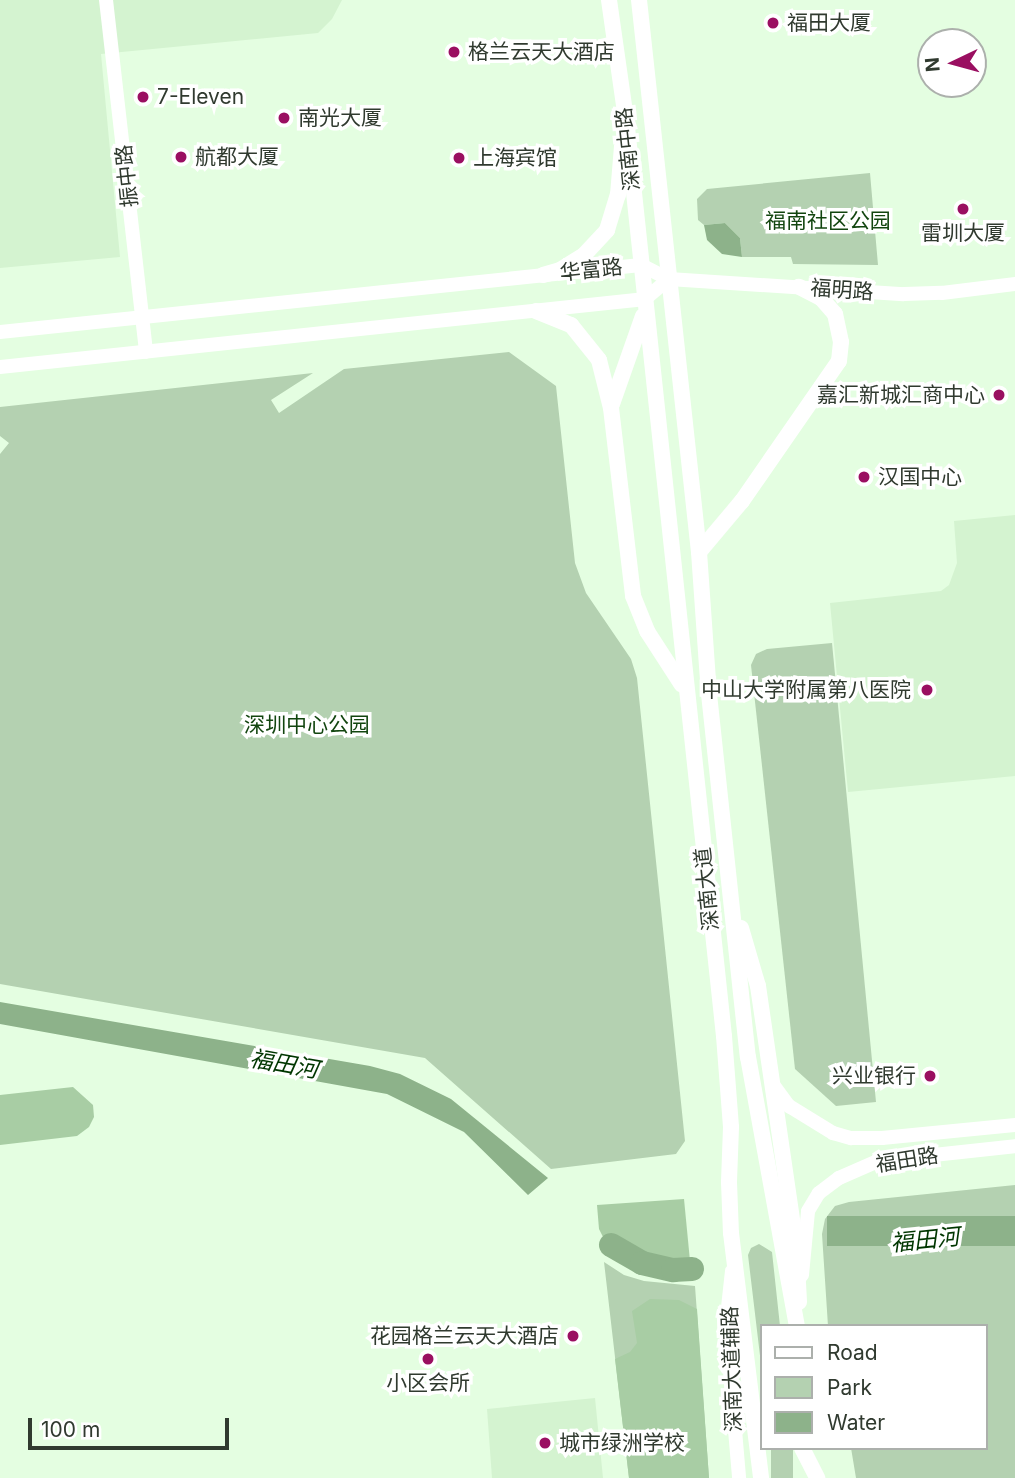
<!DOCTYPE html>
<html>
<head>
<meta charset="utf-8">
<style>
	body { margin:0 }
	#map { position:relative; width:1015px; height:1478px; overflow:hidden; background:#e4fee1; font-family:Inter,"Noto Sans SC",sans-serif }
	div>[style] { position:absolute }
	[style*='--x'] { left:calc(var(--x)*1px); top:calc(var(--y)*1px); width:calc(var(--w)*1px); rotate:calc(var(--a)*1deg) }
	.built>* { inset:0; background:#d4f3d0 }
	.green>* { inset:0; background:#b4d1b1; transform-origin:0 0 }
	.forest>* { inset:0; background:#a8cda4 }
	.water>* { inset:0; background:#8db28a; transform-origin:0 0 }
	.river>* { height:24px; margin:-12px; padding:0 12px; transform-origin:12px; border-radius:12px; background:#8db28a }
	.secondary>* { height:14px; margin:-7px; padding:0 7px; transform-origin:7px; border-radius:7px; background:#fff }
	.primary>* { height:16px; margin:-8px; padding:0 8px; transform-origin:8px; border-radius:8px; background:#fff }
	.dots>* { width:19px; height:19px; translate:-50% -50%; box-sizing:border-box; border:4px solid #fff; border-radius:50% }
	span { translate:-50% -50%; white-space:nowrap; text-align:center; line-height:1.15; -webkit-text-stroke:7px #fff; paint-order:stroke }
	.poi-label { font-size:21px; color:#303a2f }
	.left { translate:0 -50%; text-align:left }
	.right { translate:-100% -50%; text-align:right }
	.street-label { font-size:21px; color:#303a2f }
	.park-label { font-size:21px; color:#12450f }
	.water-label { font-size:23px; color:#003600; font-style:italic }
	.legend { position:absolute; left:760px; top:1324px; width:228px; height:126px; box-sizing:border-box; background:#fff; border:2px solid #acb0ac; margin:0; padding:9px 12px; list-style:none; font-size:21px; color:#303a2f }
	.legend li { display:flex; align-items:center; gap:14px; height:35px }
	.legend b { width:35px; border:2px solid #acb0ac }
	.north { position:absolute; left:917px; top:28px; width:70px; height:70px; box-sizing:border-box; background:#fff; border:2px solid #acb0ac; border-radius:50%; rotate:265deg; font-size:19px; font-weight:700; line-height:28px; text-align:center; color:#303a2f }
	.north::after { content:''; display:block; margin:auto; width:24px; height:32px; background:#9a0f61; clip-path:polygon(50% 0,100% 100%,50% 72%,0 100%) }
	.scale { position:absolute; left:28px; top:1418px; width:201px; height:32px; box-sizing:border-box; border:4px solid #303a2f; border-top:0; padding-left:9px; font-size:21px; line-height:24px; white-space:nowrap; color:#303a2f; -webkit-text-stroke:5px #fff; paint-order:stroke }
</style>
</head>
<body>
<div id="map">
	<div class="built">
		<div style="clip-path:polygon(0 0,342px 0,332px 19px,318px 33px,101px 54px,120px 257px,0 268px)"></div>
		<div style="clip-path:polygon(1015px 515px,1015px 776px,848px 792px,830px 603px,941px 591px,949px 585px,957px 563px,954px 521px)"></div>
		<div style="clip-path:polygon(595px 1398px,603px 1478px,492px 1478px,487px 1409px)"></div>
	</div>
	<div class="green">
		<div style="clip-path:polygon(870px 173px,878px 265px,793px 264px,791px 257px,742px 257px,740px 238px,725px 223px,704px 225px,698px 220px,697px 199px,707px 189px)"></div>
		<div style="clip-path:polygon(509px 352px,556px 386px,575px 563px,586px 593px,631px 659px,637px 678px,685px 1141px,676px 1154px,551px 1169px,425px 1058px,0 984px,0 454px,9px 443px,0 436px,0 407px,313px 373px,271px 400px,279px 413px,344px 369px)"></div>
		<div style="clip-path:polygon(832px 643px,876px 1102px,836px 1106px,795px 1069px,751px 665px,756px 654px,767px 649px)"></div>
		<div style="clip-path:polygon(1015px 1185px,1015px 1478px,856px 1478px,851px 1448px,985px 1448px,985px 1326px,828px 1326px,822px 1234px,825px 1219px,835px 1206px,849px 1202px)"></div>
		<div style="clip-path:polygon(759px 1244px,772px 1252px,780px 1326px,761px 1326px,761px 1364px,748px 1255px,751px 1248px)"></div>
		<div style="clip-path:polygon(604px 1262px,624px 1275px,644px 1281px,695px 1286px,709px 1478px,629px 1478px)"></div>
		<div style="left:771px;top:1448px;width:22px;height:30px"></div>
	</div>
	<div class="forest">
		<div style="clip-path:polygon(73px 1087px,93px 1105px,94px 1117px,89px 1127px,77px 1136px,0 1145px,0 1095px)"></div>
		<div style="clip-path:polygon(684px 1199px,690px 1261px,638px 1255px,603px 1237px,599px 1229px,597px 1205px)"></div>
		<div style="clip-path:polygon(650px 1299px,679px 1300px,697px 1309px,709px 1478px,629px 1478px,615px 1359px,630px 1352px,637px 1343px,632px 1311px)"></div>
	</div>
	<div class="water">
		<div style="clip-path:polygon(725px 223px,740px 238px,742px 257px,722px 254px,707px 240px,704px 225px)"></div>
		<div style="clip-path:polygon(0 1002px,370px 1066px,400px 1074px,451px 1099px,548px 1178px,528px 1195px,464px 1132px,387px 1094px,0 1024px)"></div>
		<div style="left:1015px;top:1216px;width:30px;height:188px;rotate:90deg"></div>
	</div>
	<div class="river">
		<div style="--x:611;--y:1245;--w:36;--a:30"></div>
		<div style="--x:642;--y:1263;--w:32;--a:13"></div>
		<div style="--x:673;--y:1270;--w:19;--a:-3"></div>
	</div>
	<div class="secondary">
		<div style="--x:106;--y:0;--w:354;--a:83.5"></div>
		<div style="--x:0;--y:332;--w:644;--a:-5.97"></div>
		<div style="--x:641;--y:265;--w:31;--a:27"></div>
		<div style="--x:669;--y:279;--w:235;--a:3.7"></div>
		<div style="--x:904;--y:294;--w:38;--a:-2"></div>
		<div style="--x:942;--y:293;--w:74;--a:-7"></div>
		<div style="--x:0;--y:367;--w:649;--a:-6.02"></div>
		<div style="--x:645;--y:299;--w:31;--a:-40"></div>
		<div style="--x:772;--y:1083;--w:29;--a:54"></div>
		<div style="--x:789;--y:1106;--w:52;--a:31.5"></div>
		<div style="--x:833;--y:1133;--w:19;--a:16"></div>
		<div style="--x:851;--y:1138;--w:31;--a:0"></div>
		<div style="--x:882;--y:1138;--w:134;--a:-5.6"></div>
		<div style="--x:732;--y:1271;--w:54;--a:96.3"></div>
		<div style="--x:726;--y:1325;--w:154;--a:85.1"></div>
		<div style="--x:802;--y:1275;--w:64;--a:-84.6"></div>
		<div style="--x:808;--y:1211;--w:21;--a:-59"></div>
		<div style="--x:819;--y:1193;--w:25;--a:-37"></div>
		<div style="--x:839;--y:1178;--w:43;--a:-23.6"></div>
		<div style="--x:878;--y:1161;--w:138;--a:-6.2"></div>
	</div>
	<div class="primary">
		<div style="--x:609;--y:0;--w:128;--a:81.9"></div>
		<div style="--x:627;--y:127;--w:914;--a:83.91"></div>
		<div style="--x:724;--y:1036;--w:91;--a:85.6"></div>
		<div style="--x:731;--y:1127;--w:55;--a:92.1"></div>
		<div style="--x:729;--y:1182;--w:51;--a:87.8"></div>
		<div style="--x:731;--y:1233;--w:247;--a:83"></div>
		<div style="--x:639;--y:0;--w:555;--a:83.8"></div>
		<div style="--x:699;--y:552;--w:142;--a:86"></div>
		<div style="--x:709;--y:694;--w:365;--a:83.9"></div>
		<div style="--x:748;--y:1057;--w:273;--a:79.7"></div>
		<div style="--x:543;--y:275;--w:18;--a:-16"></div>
		<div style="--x:560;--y:270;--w:28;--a:-32"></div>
		<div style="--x:584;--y:255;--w:34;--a:-47"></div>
		<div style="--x:607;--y:230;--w:37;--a:-73"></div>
		<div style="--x:618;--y:195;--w:49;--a:-85.3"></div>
		<div style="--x:536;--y:311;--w:38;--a:22"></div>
		<div style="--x:571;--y:325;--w:45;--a:51.3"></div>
		<div style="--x:599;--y:360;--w:49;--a:76"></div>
		<div style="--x:611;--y:408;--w:189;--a:83.3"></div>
		<div style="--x:633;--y:596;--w:38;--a:68"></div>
		<div style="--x:647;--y:631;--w:64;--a:57.1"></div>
		<div style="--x:612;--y:404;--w:93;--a:-70.6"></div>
		<div style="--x:699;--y:552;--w:67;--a:-49.9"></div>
		<div style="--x:742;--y:501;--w:170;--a:-55.3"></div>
		<div style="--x:839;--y:361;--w:19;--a:-84"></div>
		<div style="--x:841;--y:342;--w:29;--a:-102"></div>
		<div style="--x:835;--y:314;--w:21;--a:-131"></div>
		<div style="--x:821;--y:298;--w:25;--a:-153"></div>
		<div style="--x:741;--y:928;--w:60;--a:73.7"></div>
		<div style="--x:758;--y:986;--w:263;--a:81.7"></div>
		<div style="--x:796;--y:1246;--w:56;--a:86.9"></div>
		<div style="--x:802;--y:1448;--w:34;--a:63"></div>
	</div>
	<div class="dots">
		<div style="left:773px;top:23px;background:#9a0f61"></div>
		<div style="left:454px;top:52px;background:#9a0f61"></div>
		<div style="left:143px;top:97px;background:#9a0f61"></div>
		<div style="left:284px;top:118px;background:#9a0f61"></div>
		<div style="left:181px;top:157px;background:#9a0f61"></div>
		<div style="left:459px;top:158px;background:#9a0f61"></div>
		<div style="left:963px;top:209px;background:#9a0f61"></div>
		<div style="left:999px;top:395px;background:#9a0f61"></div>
		<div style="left:864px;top:477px;background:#9a0f61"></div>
		<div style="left:927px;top:690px;background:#9a0f61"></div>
		<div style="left:930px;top:1076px;background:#9a0f61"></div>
		<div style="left:573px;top:1336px;background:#9a0f61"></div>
		<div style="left:428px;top:1359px;background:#9a0f61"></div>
		<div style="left:545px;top:1443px;background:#9a0f61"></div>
	</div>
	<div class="poi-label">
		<span class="left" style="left:787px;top:23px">福田大厦</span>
		<span class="left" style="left:468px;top:52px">格兰云天大酒店</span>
		<span class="left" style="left:157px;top:97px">7-Eleven</span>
		<span class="left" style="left:298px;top:118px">南光大厦</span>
		<span class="left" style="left:195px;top:157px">航都大厦</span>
		<span class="left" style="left:473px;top:158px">上海宾馆</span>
		<span style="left:963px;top:233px">雷圳大厦</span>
		<span class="right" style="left:985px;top:395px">嘉汇新城汇商中心</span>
		<span class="left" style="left:878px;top:477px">汉国中心</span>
		<span class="right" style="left:911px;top:690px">中山大学附属第八医院</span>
		<span class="right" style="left:916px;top:1076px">兴业银行</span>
		<span class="right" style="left:559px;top:1336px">花园格兰云天大酒店</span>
		<span style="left:428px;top:1383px">小区会所</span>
		<span class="left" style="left:559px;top:1443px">城市绿洲学校</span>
	</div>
	<div class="street-label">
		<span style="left:628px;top:149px;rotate:-96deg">深南中路</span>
		<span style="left:127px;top:176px;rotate:-96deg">振中路</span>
		<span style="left:591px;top:270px;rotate:-6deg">华富路</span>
		<span style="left:842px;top:290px;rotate:4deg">福明路</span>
		<span style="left:707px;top:889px;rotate:-96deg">深南大道</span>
		<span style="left:907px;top:1160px;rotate:-9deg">福田路</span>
		<span style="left:732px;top:1369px;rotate:-92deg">深南大道辅路</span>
	</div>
	<div class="park-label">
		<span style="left:828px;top:221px">福南社区公园</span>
		<span style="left:307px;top:725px">深圳中心公园</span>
	</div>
	<div class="water-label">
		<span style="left:284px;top:1064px;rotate:10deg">福田河</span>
		<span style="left:925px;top:1240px;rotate:-6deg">福田河</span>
	</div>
	<ul class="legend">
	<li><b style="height:9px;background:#fff"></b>Road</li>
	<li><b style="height:19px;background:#b4d1b1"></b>Park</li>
	<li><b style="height:19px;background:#8db28a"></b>Water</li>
	</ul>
	<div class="north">N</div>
	<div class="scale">100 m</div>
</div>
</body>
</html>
